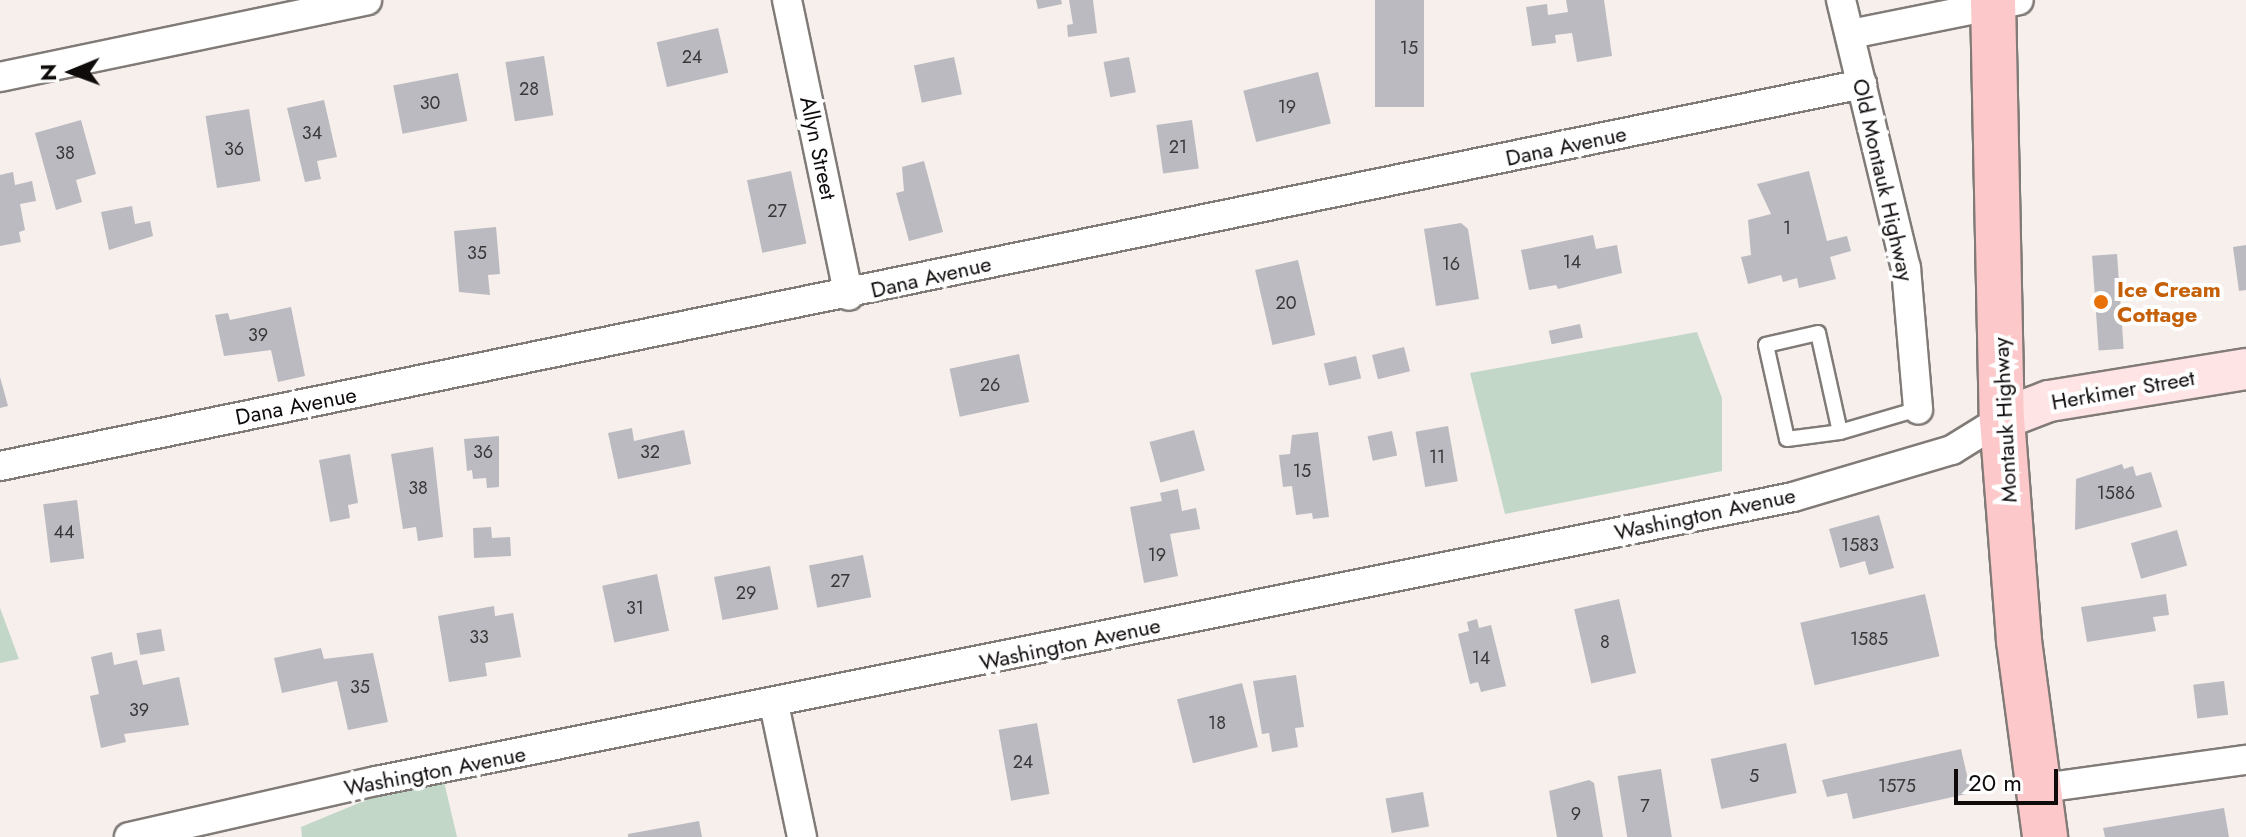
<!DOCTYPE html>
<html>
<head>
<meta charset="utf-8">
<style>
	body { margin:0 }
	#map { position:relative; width:2246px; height:837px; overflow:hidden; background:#f6efec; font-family:Jost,sans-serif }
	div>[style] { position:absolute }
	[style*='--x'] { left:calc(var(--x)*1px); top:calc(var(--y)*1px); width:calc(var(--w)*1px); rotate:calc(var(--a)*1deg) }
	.green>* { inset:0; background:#c3d7c9 }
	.building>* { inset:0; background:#bbbac0; transform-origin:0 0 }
	.roads { filter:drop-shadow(2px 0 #817b77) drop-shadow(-2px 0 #817b77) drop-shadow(0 2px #817b77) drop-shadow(0 -2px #817b77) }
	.service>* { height:14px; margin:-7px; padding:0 7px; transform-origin:7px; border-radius:7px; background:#fff }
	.minor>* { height:28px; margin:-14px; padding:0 14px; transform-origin:14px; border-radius:14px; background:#fff }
	.secondary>* { height:40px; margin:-20px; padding:0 20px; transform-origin:20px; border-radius:20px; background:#fee4e4 }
	.primary>* { height:44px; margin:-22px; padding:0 22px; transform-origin:22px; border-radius:22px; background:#fdc8c9 }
	.dots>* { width:22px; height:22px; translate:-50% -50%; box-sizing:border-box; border:4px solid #fff; border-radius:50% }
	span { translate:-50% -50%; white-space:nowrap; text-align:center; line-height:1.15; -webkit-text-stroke:8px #fff; paint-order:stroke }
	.number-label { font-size:18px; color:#393738 }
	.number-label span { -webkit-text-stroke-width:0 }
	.street-label { font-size:22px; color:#0e0b0a }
	.food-label { font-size:22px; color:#c56008; font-weight:700 }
	.left { translate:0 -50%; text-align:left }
	.north { position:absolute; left:32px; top:32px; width:80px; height:80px; -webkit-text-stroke:6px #fff; paint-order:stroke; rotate:269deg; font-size:22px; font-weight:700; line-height:32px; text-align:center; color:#0e0b0a }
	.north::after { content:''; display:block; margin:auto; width:28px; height:36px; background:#0e0b0a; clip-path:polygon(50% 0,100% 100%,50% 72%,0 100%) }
	.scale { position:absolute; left:1954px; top:769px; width:104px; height:36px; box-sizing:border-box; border:4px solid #0e0b0a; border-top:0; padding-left:10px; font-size:24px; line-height:28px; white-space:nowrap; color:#0e0b0a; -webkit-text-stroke:6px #fff; paint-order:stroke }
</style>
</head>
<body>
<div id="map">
	<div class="green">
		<div style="clip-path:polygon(1697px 332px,1722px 398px,1722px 471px,1505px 514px,1470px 373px)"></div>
		<div style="clip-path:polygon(0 608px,19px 659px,0 663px)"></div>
		<div style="clip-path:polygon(441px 769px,457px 837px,302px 837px,301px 827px)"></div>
	</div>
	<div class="building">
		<div style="clip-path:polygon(1036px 0,1061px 0,1062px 4px,1038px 9px)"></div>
		<div style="clip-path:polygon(1069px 0,1093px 0,1097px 33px,1068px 37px,1067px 25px,1073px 24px)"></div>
		<div style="left:1375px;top:0;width:49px;height:107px"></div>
		<div style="clip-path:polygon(1566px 0,1604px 0,1612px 56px,1577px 62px,1572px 33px,1555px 35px,1556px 43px,1532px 46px,1526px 7px,1547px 4px,1548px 15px,1568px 12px)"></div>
		<div style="left:718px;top:28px;width:46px;height:63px;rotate:77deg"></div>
		<div style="left:544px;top:56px;width:60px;height:39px;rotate:81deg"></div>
		<div style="left:954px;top:57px;width:38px;height:41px;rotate:78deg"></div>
		<div style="left:1129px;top:57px;width:36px;height:26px;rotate:79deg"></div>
		<div style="left:1318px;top:72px;width:53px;height:77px;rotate:76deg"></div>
		<div style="left:458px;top:73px;width:49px;height:66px;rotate:79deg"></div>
		<div style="clip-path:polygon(324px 100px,337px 157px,317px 161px,321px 179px,305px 182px,287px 108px)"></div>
		<div style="left:249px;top:109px;width:73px;height:44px;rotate:81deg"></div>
		<div style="clip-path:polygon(81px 120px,96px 174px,76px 180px,82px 202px,56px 210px,35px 133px)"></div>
		<div style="left:1192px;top:120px;width:49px;height:36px;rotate:82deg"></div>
		<div style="clip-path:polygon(924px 161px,943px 232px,909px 241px,896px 193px,904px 191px,902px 167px)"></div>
		<div style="left:791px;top:171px;width:74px;height:45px;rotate:78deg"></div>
		<div style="clip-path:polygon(1809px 171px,1827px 241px,1847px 236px,1851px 251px,1830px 257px,1836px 279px,1799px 288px,1797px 278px,1783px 282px,1781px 275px,1748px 284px,1741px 257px,1751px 255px,1748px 220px,1771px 214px,1757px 184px)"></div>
		<div style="clip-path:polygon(13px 172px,15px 185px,32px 181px,36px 201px,20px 204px,25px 230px,19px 232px,21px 242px,0 246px,0 175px)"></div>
		<div style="clip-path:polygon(132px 206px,135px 224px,150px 221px,153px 236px,109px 250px,101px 212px)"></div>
		<div style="clip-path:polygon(1461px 223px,1468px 229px,1479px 299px,1436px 306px,1424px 229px)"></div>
		<div style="clip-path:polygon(496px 227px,500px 274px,488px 275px,490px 295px,459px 292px,454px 231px)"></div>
		<div style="clip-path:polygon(1593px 235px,1596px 249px,1617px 245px,1622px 273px,1558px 289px,1556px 285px,1529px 290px,1521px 250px)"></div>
		<div style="clip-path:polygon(2246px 245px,2246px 290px,2239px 291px,2233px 247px)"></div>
		<div style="left:2117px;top:254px;width:95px;height:25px;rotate:86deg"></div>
		<div style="left:1298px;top:260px;width:77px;height:44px;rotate:77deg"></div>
		<div style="clip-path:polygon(291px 307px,305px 376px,278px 382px,271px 350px,224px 356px,215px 315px,228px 313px,230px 320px)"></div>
		<div style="left:1580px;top:324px;width:14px;height:32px;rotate:78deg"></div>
		<div style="left:1404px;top:347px;width:25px;height:33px;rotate:76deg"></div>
		<div style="left:1019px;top:354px;width:49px;height:71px;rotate:78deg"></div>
		<div style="left:1356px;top:356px;width:23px;height:33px;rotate:77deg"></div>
		<div style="clip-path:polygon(0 377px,8px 406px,0 408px)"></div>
		<div style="left:1448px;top:426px;width:56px;height:33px;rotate:80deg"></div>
		<div style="clip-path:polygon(632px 428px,634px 441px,684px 430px,691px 464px,618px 479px,608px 433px)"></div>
		<div style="left:1194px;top:430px;width:42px;height:46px;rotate:75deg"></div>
		<div style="left:1392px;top:431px;width:25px;height:25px;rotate:78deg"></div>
		<div style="clip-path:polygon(1318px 432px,1329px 517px,1313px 519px,1312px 513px,1296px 515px,1292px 486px,1283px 487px,1279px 455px,1290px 454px,1292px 435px)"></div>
		<div style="clip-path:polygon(499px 436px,499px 487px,487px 488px,486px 478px,473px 479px,472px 470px,467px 471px,464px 439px)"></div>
		<div style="clip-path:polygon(433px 447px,443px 537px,418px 541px,416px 527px,403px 529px,391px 454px)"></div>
		<div style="clip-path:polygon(350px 454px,358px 503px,348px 505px,350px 518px,330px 522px,319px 460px)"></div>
		<div style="clip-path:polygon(2122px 464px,2124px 469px,2133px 466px,2136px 476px,2151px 472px,2162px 507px,2075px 530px,2076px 479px)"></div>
		<div style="clip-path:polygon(1178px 489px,1182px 511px,1196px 508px,1200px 529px,1170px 534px,1178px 576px,1144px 583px,1130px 507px,1162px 501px,1160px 493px)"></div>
		<div style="left:77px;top:500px;width:59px;height:34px;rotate:83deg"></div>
		<div style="clip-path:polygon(1879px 515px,1894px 568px,1869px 575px,1865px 561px,1840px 568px,1829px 529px)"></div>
		<div style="clip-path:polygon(491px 527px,492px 538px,510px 537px,511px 556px,474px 558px,473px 528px)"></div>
		<div style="left:2177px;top:530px;width:37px;height:48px;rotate:74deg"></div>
		<div style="left:863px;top:555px;width:43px;height:55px;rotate:79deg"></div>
		<div style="left:770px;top:566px;width:44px;height:57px;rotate:79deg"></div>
		<div style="left:657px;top:574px;width:58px;height:56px;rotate:78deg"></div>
		<div style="left:1925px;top:594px;width:64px;height:128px;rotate:77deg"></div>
		<div style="clip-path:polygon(2166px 594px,2169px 615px,2153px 617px,2156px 631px,2087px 642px,2081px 607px)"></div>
		<div style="left:1619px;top:599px;width:76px;height:46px;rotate:77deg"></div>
		<div style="clip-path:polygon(494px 606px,495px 616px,513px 613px,521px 657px,485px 663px,487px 676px,449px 682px,438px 616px)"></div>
		<div style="clip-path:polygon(1477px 619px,1479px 628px,1491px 625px,1506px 686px,1481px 692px,1478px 682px,1470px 684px,1458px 634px,1469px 631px,1467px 622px)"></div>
		<div style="left:161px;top:629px;width:22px;height:25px;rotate:80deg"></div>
		<div style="clip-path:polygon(321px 648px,324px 659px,373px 653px,388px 722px,348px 730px,337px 681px,282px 693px,274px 658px)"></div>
		<div style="clip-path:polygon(112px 652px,114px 665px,137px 660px,143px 685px,179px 677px,189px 725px,124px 734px,126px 742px,101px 748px,90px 696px,99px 694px,91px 657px)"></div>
		<div style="clip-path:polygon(1296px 675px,1304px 727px,1295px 728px,1298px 747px,1272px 752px,1269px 733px,1262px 734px,1253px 681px)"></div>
		<div style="left:2224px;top:681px;width:34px;height:31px;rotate:83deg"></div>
		<div style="left:1242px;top:683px;width:66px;height:67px;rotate:76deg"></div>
		<div style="left:1037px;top:723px;width:72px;height:39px;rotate:80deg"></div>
		<div style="left:1786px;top:743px;width:51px;height:77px;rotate:78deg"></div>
		<div style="clip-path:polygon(1961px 749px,1971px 793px,1853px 819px,1847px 793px,1827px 797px,1822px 780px)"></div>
		<div style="left:1661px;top:769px;width:69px;height:44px;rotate:81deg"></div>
		<div style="clip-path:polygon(1589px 780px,1594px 783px,1603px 837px,1557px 837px,1549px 791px)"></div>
		<div style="left:1423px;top:792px;width:35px;height:38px;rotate:80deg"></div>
		<div style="clip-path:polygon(2224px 808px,2229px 837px,2105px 837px,2103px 828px)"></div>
		<div style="clip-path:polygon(699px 821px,702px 837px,628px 837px,628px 834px)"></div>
	</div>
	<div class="roads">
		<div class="service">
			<div style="--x:1840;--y:432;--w:101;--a:-102.5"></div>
			<div style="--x:1818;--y:333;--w:53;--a:167"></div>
			<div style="--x:1766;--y:345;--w:96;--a:77.4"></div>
			<div style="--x:1787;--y:439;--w:53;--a:-7.5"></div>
			<div style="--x:1840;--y:432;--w:81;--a:-16.4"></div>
		</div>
		<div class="minor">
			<div style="--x:787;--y:0;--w:302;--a:78.2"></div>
			<div style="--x:1841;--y:0;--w:276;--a:76.4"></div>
			<div style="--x:1906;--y:268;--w:142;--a:85.1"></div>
			<div style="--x:1851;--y:34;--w:171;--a:-11.4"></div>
			<div style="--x:0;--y:77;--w:375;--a:-11.8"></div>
			<div style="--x:0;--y:466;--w:1901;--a:-11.59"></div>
			<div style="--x:774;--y:704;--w:136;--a:78.1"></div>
			<div style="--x:2036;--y:789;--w:212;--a:-7.9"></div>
			<div style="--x:129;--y:837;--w:253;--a:-12.8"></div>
			<div style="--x:376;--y:781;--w:1445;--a:-11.33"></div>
			<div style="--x:1793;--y:497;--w:166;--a:-16.5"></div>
			<div style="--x:1952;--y:450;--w:59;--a:-31.8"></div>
		</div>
		<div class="secondary">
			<div style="--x:2002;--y:419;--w:50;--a:-21"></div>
			<div style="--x:2049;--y:401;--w:200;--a:-9.2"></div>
		</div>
		<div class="primary">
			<div style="--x:1993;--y:0;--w:419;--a:88.8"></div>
			<div style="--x:2002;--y:419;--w:223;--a:85.6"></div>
			<div style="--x:2019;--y:641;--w:198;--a:82.4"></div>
		</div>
	</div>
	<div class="dots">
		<div style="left:2101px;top:302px;background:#e8710a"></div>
	</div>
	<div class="number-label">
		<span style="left:1409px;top:48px">15</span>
		<span style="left:692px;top:57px">24</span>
		<span style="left:529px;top:89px">28</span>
		<span style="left:430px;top:103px">30</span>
		<span style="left:1287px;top:107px">19</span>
		<span style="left:312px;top:133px">34</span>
		<span style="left:1178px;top:147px">21</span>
		<span style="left:234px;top:149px">36</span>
		<span style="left:65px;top:153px">38</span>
		<span style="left:777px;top:211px">27</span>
		<span style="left:1787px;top:228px">1</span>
		<span style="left:477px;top:253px">35</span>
		<span style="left:1572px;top:262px">14</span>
		<span style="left:1451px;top:264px">16</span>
		<span style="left:1286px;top:303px">20</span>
		<span style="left:258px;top:335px">39</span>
		<span style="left:990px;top:385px">26</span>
		<span style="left:483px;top:452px">36</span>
		<span style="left:650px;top:452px">32</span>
		<span style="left:1437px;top:457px">11</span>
		<span style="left:1302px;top:471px">15</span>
		<span style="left:418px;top:488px">38</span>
		<span style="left:2116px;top:493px">1586</span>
		<span style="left:64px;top:532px">44</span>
		<span style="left:1860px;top:545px">1583</span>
		<span style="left:1157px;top:555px">19</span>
		<span style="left:840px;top:581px">27</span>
		<span style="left:746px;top:593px">29</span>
		<span style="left:635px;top:608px">31</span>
		<span style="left:479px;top:637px">33</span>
		<span style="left:1869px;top:639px">1585</span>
		<span style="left:1605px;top:642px">8</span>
		<span style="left:1481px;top:658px">14</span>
		<span style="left:360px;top:687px">35</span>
		<span style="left:139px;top:710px">39</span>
		<span style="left:1217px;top:723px">18</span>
		<span style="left:1023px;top:762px">24</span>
		<span style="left:1754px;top:776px">5</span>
		<span style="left:1897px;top:786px">1575</span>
		<span style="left:1645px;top:806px">7</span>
		<span style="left:1576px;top:814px">9</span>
	</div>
	<div class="street-label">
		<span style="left:1566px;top:146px;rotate:-12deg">Dana Avenue</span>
		<span style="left:818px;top:148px;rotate:78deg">Allyn Street</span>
		<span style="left:1883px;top:180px;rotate:77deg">Old Montauk Highway</span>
		<span style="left:931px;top:277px;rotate:-13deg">Dana Avenue</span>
		<span style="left:2123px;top:390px;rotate:-10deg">Herkimer Street</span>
		<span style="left:296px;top:406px;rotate:-11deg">Dana Avenue</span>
		<span style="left:2005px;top:420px;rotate:-93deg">Montauk Highway</span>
		<span style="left:1705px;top:514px;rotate:-12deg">Washington Avenue</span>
		<span style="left:1070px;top:644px;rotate:-12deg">Washington Avenue</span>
		<span style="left:435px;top:771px;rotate:-11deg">Washington Avenue</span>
	</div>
	<div class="food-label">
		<span class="left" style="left:2117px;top:302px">Ice Cream<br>Cottage</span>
	</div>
	<div class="north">N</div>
	<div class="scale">20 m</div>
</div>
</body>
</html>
